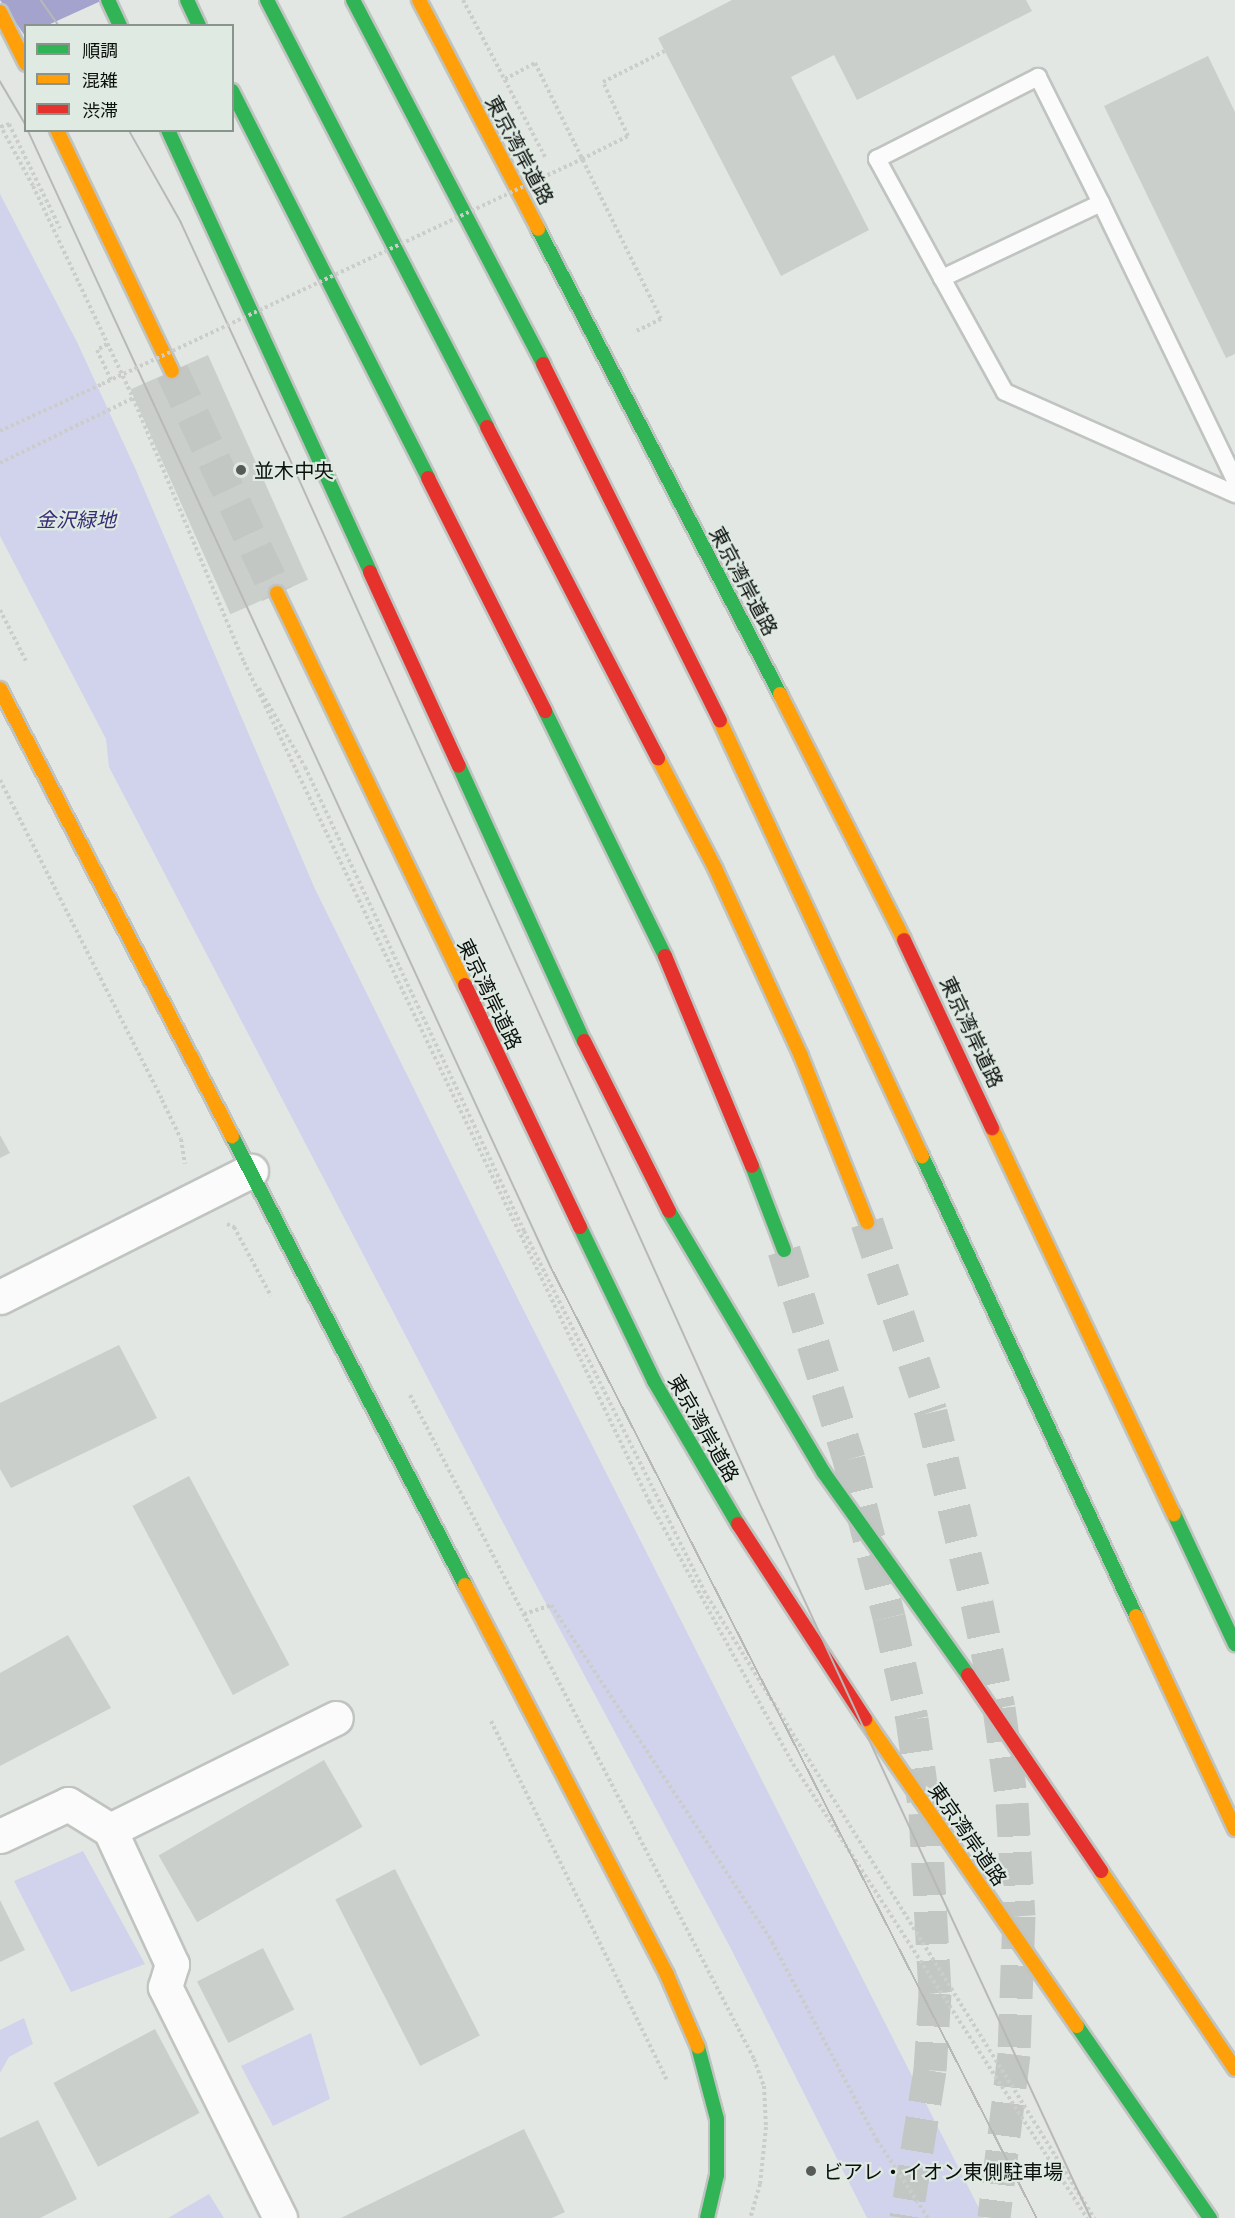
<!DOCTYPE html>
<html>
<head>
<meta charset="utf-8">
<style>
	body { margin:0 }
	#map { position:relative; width:1235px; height:2218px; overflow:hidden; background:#e2e7e3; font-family:Merriweather,"Noto Sans JP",serif }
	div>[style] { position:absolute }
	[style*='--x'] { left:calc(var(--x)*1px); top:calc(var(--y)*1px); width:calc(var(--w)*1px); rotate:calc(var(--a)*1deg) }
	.green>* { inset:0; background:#d1d3ec }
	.water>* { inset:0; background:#a4a3cd }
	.building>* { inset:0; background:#cbcfcc; transform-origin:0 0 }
	.highway-tunnel>* { height:33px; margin-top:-16.5px; transform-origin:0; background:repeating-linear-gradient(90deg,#c2c7c3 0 33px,transparent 0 49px) }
	.path>* { height:4px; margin-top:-2px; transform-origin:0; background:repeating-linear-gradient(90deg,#cbcdcb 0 3px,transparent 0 6px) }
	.roads { filter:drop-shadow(2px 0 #c0c4c1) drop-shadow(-2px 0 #c0c4c1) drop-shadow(0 2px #c0c4c1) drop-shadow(0 -2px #c0c4c1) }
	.lane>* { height:16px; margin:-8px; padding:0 8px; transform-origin:8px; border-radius:8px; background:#fbfbfb }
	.street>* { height:33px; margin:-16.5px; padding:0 16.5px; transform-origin:16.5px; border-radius:16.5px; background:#fbfbfb }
	.fast>* { height:14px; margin:-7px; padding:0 7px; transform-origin:7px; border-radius:7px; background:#30b455 }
	.slow>* { height:14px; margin:-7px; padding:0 7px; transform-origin:7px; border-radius:7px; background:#ff9f0a }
	.jam>* { height:14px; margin:-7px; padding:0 7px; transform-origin:7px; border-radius:7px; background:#e5322d }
	.tram>* { height:1.5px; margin:-0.75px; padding:0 0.75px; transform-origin:0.75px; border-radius:0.75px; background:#b8b8b8 }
	.path-bridge>* { height:4px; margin-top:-2px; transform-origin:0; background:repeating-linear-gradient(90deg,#cbcdcb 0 3px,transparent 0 6px) }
	.dots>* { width:16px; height:16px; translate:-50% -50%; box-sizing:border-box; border:3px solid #dfeae2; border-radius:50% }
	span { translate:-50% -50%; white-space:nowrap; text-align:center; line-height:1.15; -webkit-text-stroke:4.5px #dfeae2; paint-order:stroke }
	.street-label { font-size:20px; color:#0c100d }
	.poi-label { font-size:20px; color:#0c100d }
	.left { translate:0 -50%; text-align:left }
	.park-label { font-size:20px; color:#392d77; font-style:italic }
	.legend { position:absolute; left:24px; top:24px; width:210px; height:108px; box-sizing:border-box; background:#dfeae2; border:2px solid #8b938d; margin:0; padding:8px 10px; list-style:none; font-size:18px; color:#0c100d }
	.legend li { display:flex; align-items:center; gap:12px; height:30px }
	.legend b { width:30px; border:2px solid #8b938d }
</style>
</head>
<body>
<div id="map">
	<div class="green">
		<div style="clip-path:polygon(0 194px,77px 342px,135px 468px,315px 889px,520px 1303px,984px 2218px,867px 2218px,729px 1945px,521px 1557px,109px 767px,106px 739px,0 536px)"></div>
		<div style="clip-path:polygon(83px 1851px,145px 1964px,71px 1992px,14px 1881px)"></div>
		<div style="clip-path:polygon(24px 2018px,33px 2044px,9px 2057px,0 2073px,0 2030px)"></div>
		<div style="clip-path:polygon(311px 2033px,330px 2099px,273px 2126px,241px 2066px)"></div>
		<div style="clip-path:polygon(209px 2194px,224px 2218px,168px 2218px)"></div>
	</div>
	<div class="water">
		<div style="clip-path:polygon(0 0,103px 0,48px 25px,26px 26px,25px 36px)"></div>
	</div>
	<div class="building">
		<div style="clip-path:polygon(732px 0,1026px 0,1032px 11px,857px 100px,834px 55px,791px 77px,869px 230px,781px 276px,658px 38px)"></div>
		<div style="clip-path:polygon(1208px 56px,1235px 112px,1235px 354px,1226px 358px,1104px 106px)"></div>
		<div style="left:208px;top:355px;width:246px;height:85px;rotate:66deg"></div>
		<div style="clip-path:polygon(0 1135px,10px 1153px,0 1158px)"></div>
		<div style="clip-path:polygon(119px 1345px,157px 1418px,11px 1488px,0 1469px,0 1403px)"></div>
		<div style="left:189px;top:1476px;width:214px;height:64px;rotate:62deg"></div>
		<div style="clip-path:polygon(68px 1635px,111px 1708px,0 1766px,0 1673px)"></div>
		<div style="left:324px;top:1760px;width:77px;height:191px;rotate:60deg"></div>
		<div style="left:395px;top:1869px;width:187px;height:67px;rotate:63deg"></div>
		<div style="clip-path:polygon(0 1900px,25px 1950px,0 1962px)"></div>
		<div style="left:263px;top:1948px;width:69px;height:74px;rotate:63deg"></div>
		<div style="left:155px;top:2029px;width:95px;height:115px;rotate:62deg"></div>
		<div style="clip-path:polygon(38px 2120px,77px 2199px,40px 2218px,0 2218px,0 2138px)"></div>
		<div style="clip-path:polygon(524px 2129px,565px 2212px,552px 2218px,341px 2218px)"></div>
	</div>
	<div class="highway-tunnel">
		<div style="--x:172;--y:371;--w:246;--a:64.7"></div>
		<div style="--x:867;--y:1222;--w:200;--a:71.4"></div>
		<div style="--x:931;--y:1412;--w:196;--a:76.5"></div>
		<div style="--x:977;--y:1603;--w:107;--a:78.2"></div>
		<div style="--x:999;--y:1708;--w:96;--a:82.2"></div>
		<div style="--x:1012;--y:1803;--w:113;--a:86.5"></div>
		<div style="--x:1019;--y:1916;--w:138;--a:92.1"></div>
		<div style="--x:1014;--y:2054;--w:165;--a:97"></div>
		<div style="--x:784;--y:1250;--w:219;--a:72.7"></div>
		<div style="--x:849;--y:1459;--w:163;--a:75.8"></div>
		<div style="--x:889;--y:1617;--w:105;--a:77.3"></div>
		<div style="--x:912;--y:1719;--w:95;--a:82.1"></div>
		<div style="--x:925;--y:1813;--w:180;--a:86.8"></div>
		<div style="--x:935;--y:1993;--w:77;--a:93.7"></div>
		<div style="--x:930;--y:2070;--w:150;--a:99.2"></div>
	</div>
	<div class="path">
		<div style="--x:463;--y:0;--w:177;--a:62.4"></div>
		<div style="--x:505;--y:79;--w:34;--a:-28"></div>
		<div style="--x:535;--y:63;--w:285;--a:63.8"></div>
		<div style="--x:661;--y:319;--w:30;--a:154"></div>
		<div style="--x:0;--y:125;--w:69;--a:61.6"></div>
		<div style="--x:33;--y:186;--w:234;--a:64.7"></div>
		<div style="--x:133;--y:398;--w:286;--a:67.2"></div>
		<div style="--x:244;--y:662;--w:932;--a:64.23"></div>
		<div style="--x:649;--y:1501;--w:300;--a:61.3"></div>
		<div style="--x:793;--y:1764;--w:541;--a:57.07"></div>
		<div style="--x:1;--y:127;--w:9;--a:-21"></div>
		<div style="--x:9;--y:124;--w:116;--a:63.9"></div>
		<div style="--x:582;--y:159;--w:51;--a:-26.6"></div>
		<div style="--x:628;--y:136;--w:60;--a:-114.8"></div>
		<div style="--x:603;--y:82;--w:69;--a:-26.6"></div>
		<div style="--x:107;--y:344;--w:12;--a:149"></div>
		<div style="--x:97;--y:350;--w:33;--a:65"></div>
		<div style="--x:0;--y:431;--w:112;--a:-24.7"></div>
		<div style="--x:0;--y:463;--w:148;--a:-26"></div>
		<div style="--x:0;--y:610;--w:59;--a:63"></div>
		<div style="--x:259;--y:688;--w:91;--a:59.8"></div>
		<div style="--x:305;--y:767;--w:513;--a:64.73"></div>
		<div style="--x:524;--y:1231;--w:408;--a:63.4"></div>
		<div style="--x:707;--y:1596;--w:733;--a:58.11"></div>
		<div style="--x:0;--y:780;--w:359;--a:63.1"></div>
		<div style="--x:162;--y:1100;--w:43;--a:64"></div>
		<div style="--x:181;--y:1139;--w:25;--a:81"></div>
		<div style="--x:227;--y:1224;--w:8;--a:23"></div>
		<div style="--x:234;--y:1227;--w:78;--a:61.8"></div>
		<div style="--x:410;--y:1395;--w:748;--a:62.61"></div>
		<div style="--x:754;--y:2059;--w:29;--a:70"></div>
		<div style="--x:764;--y:2086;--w:41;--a:87.2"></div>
		<div style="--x:766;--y:2127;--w:57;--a:96"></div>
		<div style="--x:760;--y:2184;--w:35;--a:106"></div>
		<div style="--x:524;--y:1614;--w:28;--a:-18"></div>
		<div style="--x:551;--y:1605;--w:403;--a:56.7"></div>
		<div style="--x:772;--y:1942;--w:224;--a:62.1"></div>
		<div style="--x:877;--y:2140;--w:93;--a:56.8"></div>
		<div style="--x:491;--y:1721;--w:401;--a:63.9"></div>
	</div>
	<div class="roads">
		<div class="lane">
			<div style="--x:942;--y:278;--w:136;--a:-118.6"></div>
			<div style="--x:877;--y:159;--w:181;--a:-27"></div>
			<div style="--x:1038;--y:77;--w:141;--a:63.4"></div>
			<div style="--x:1235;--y:480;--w:308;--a:-115.8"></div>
			<div style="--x:1101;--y:203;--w:176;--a:154.7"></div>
			<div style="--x:942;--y:278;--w:130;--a:61.1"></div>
			<div style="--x:1005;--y:392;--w:252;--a:23.9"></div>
		</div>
		<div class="street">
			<div style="--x:0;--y:1297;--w:281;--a:-26.7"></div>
			<div style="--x:110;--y:1830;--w:148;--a:65.2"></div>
			<div style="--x:172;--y:1964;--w:24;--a:107"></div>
			<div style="--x:165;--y:1987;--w:258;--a:63.5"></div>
			<div style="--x:0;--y:1836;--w:75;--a:-25.2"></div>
			<div style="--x:68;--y:1804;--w:49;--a:31.8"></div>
			<div style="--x:110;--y:1830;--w:252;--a:-26.4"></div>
		</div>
		<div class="fast">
			<div style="--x:108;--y:0;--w:29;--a:65"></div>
			<div style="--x:187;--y:0;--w:29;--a:65"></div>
			<div style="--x:267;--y:0;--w:480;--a:62.7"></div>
			<div style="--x:353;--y:0;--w:411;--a:62.4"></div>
			<div style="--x:232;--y:91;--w:434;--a:63.1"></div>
			<div style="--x:168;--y:130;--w:486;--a:65.4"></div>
			<div style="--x:538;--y:229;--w:524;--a:62.51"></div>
			<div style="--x:545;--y:711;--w:273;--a:63.9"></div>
			<div style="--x:459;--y:766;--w:302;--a:65.6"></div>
			<div style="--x:232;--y:1136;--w:506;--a:62.57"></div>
			<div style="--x:922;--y:1156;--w:507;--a:65.05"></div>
			<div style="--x:752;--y:1166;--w:90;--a:69.1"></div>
			<div style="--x:669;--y:1211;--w:304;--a:59.4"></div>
			<div style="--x:824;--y:1473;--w:248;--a:54.5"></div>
			<div style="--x:580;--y:1227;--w:171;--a:64.3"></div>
			<div style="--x:654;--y:1381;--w:166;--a:59.6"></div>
			<div style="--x:1174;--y:1514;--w:144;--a:64.9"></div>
			<div style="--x:1077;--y:2026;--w:234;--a:55.3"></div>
			<div style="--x:698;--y:2047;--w:74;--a:75.2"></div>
			<div style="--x:717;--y:2119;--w:56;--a:90"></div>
			<div style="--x:717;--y:2175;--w:44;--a:103.1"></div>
		</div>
		<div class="slow">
			<div style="--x:419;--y:0;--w:258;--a:62.5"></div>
			<div style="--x:0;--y:12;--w:58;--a:63.4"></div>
			<div style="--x:57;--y:130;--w:267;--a:64.5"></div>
			<div style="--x:277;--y:593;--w:435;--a:64.4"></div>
			<div style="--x:0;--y:689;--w:504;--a:62.57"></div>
			<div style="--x:780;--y:694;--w:275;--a:63.2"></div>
			<div style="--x:720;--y:721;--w:480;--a:65.1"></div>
			<div style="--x:658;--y:758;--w:124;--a:62.6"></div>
			<div style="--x:715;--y:868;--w:207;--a:65.4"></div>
			<div style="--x:801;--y:1056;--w:179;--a:68.3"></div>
			<div style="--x:992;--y:1128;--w:427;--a:64.8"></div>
			<div style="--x:465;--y:1585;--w:439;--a:62.6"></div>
			<div style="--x:667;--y:1975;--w:78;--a:66.7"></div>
			<div style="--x:1136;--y:1616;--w:235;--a:65.1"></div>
			<div style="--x:865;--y:1719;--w:373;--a:55.4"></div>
			<div style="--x:1101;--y:1871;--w:239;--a:55.9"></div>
		</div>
		<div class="jam">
			<div style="--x:543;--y:364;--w:398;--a:63.6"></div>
			<div style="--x:487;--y:427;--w:373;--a:62.7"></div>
			<div style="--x:428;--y:478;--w:261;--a:63.3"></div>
			<div style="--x:370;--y:572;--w:213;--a:65.4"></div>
			<div style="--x:904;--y:940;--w:208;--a:64.9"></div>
			<div style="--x:665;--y:956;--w:227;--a:67.5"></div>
			<div style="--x:465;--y:985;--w:268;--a:64.6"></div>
			<div style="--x:584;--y:1041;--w:190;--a:63.4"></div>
			<div style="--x:738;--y:1524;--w:233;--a:56.9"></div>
			<div style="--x:968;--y:1675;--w:237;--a:55.8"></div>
		</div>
	</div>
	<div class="tram">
		<div style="--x:41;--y:0;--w:32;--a:55"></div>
		<div style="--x:0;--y:81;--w:51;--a:59.4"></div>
		<div style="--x:28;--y:130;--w:1252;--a:65.3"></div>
		<div style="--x:551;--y:1267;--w:1068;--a:62.93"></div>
		<div style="--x:129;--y:130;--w:106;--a:60.5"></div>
		<div style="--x:181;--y:222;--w:253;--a:65.3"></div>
		<div style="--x:287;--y:452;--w:1160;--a:65.78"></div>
		<div style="--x:763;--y:1510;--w:780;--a:65.14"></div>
	</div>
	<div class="path-bridge">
		<div style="--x:102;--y:384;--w:530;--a:-25.11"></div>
	</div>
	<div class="dots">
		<div style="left:241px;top:470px;background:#575b58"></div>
		<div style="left:811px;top:2171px;background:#575b58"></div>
	</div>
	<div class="street-label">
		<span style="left:520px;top:150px;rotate:62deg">東京湾岸道路</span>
		<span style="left:744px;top:581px;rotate:62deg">東京湾岸道路</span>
		<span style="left:490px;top:994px;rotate:64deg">東京湾岸道路</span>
		<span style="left:972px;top:1032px;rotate:65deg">東京湾岸道路</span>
		<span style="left:704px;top:1428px;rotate:60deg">東京湾岸道路</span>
		<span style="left:968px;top:1834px;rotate:55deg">東京湾岸道路</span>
	</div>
	<div class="poi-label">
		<span class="left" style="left:254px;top:470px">並木中央</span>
		<span class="left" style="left:823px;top:2171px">ビアレ・イオン東側駐車場</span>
	</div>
	<div class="park-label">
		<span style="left:76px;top:519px">金沢緑地</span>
	</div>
	<ul class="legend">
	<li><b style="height:8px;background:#30b455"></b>順調</li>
	<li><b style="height:8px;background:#ff9f0a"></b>混雑</li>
	<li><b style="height:8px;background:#e5322d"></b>渋滞</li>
	</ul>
</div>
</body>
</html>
